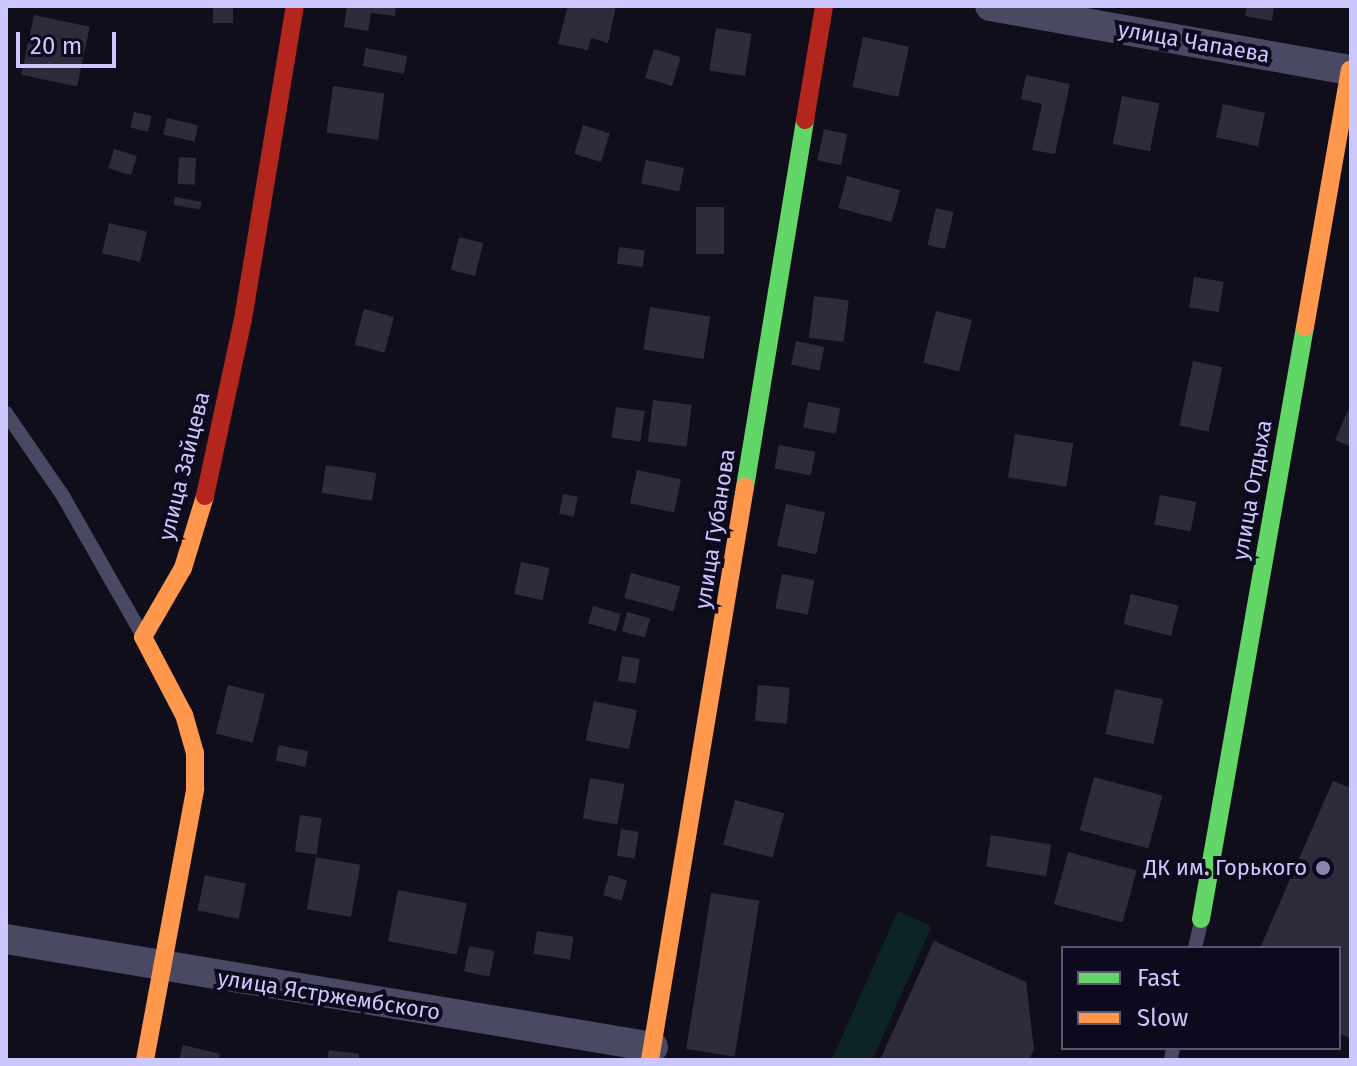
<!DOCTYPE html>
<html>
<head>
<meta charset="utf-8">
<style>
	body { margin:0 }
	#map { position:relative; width:1357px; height:1066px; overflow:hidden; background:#100e1a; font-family:"Fira Sans",sans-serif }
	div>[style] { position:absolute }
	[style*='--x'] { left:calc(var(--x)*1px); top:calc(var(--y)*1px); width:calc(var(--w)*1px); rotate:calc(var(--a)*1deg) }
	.green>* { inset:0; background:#0d2424; transform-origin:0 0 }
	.building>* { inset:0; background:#2e2b3d; transform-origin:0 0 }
	.lane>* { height:14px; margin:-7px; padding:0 7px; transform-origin:7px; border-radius:7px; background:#4a4963 }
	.street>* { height:30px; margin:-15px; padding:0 15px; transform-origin:15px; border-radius:15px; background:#4a4963 }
	.fast>* { height:18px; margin:-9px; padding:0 9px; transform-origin:9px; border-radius:9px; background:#63d668 }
	.slow>* { height:18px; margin:-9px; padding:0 9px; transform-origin:9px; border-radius:9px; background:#ff974d }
	.jam>* { height:18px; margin:-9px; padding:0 9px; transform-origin:9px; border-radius:9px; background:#b3261e }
	.dots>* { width:22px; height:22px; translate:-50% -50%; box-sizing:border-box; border:4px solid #0d0a1e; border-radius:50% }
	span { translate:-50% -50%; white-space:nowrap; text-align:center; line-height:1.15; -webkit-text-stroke:8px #0d0a1e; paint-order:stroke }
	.street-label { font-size:22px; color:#ccc7ff }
	.poi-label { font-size:22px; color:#ccc7ff }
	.right { translate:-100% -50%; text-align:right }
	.frame { position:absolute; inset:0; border:8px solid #ccc7ff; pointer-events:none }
	.legend { position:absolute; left:1061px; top:946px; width:280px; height:104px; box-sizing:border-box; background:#0d0a1e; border:2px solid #595678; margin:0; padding:10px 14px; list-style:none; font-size:24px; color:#ccc7ff }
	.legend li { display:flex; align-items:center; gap:16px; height:40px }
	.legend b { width:40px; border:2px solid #595678 }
	.scale { position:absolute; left:16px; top:32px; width:100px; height:36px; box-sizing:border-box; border:4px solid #ccc7ff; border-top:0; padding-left:10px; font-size:24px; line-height:28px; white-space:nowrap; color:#ccc7ff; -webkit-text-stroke:6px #0d0a1e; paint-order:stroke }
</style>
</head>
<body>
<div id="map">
	<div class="green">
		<div style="left:898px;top:911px;width:37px;height:163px;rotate:24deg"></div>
	</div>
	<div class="building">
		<div style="left:213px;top:6px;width:20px;height:17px"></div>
		<div style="clip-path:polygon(347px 6px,396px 6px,395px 16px,371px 13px,368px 31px,344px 27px)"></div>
		<div style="clip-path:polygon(568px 6px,616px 6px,608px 43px,591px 38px,588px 50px,558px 44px)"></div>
		<div style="clip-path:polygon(1247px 6px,1274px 6px,1272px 21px,1245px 16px)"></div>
		<div style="left:34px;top:15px;width:57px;height:61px;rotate:12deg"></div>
		<div style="left:716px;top:28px;width:36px;height:43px;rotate:9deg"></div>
		<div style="left:863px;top:37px;width:47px;height:51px;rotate:12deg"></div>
		<div style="left:366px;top:48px;width:42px;height:18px;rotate:11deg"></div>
		<div style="left:654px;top:49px;width:28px;height:30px;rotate:17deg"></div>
		<div style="clip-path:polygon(1026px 75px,1070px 84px,1055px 154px,1032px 150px,1042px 104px,1021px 99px)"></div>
		<div style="left:333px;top:86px;width:52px;height:47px;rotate:8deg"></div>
		<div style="left:1122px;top:96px;width:38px;height:49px;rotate:11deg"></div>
		<div style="left:1223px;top:104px;width:43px;height:34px;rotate:12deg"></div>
		<div style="left:134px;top:112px;width:18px;height:16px;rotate:13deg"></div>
		<div style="left:167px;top:118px;width:32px;height:17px;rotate:13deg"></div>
		<div style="left:583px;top:125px;width:28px;height:30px;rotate:17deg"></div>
		<div style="left:824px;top:129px;width:24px;height:32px;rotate:12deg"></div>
		<div style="left:114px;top:149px;width:24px;height:20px;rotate:17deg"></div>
		<div style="left:179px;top:157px;width:17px;height:27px;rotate:3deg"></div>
		<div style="left:646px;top:160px;width:39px;height:24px;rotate:12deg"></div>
		<div style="left:847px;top:176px;width:55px;height:33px;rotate:15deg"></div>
		<div style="left:175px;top:197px;width:27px;height:8px;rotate:10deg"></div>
		<div style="left:724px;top:207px;width:47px;height:28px;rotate:90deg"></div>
		<div style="left:936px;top:208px;width:18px;height:38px;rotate:13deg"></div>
		<div style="left:109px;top:223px;width:39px;height:31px;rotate:13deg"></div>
		<div style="left:459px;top:237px;width:25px;height:34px;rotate:14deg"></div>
		<div style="left:619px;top:247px;width:26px;height:17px;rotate:7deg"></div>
		<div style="left:1194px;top:277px;width:30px;height:31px;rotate:9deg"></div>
		<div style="left:814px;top:296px;width:35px;height:42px;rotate:7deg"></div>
		<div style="left:650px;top:307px;width:61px;height:43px;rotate:9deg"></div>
		<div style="left:364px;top:309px;width:31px;height:37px;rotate:15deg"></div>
		<div style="left:936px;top:311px;width:37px;height:53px;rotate:14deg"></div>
		<div style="left:796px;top:341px;width:29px;height:24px;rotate:12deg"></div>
		<div style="left:1193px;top:361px;width:30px;height:66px;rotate:12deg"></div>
		<div style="left:653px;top:400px;width:39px;height:42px;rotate:7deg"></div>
		<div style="left:808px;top:402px;width:33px;height:26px;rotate:11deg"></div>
		<div style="clip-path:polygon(1351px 404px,1351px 447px,1335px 440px)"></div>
		<div style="left:616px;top:407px;width:29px;height:31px;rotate:8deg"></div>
		<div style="left:1015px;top:434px;width:59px;height:44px;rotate:9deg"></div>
		<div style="left:779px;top:445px;width:37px;height:24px;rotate:11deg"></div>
		<div style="left:326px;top:465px;width:51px;height:28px;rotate:9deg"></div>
		<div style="left:637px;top:470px;width:45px;height:34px;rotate:12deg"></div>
		<div style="left:563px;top:494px;width:15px;height:20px;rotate:11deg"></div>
		<div style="left:1160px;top:495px;width:37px;height:30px;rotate:11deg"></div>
		<div style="left:786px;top:504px;width:40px;height:43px;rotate:12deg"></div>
		<div style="left:521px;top:562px;width:29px;height:33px;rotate:12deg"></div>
		<div style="left:631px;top:573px;width:51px;height:26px;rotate:15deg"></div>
		<div style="left:782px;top:574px;width:33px;height:35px;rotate:11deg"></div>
		<div style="left:1131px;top:594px;width:49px;height:31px;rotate:14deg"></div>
		<div style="left:593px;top:606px;width:29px;height:18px;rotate:16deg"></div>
		<div style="left:627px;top:612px;width:24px;height:20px;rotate:15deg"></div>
		<div style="left:622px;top:656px;width:18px;height:25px;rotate:9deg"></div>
		<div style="left:228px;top:685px;width:38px;height:50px;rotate:14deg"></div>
		<div style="left:758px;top:685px;width:32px;height:36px;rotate:5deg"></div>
		<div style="left:1115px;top:689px;width:49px;height:46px;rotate:12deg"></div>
		<div style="left:594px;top:701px;width:44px;height:40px;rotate:12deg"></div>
		<div style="left:279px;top:745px;width:30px;height:16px;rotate:12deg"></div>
		<div style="left:1094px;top:777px;width:71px;height:55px;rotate:15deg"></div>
		<div style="left:590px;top:778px;width:35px;height:41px;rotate:10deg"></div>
		<div style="clip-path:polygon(1333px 781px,1351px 788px,1351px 1039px,1339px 1033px,1339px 948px,1260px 948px)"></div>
		<div style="left:735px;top:800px;width:51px;height:46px;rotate:15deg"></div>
		<div style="left:300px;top:815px;width:22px;height:37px;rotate:8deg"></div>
		<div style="left:621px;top:829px;width:18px;height:27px;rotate:9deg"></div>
		<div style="left:991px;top:835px;width:61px;height:32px;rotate:9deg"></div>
		<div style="left:1068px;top:852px;width:71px;height:54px;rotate:15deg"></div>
		<div style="left:316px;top:857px;width:45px;height:53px;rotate:10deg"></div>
		<div style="left:205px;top:875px;width:42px;height:36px;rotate:12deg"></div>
		<div style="left:609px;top:875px;width:19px;height:21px;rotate:16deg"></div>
		<div style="left:398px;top:890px;width:70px;height:52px;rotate:11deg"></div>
		<div style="left:711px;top:893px;width:49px;height:158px;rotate:9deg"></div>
		<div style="left:537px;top:931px;width:37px;height:23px;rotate:9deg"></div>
		<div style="clip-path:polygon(934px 941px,1026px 982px,1034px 1049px,1029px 1060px,880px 1060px)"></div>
		<div style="left:469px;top:946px;width:26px;height:26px;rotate:11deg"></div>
		<div style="clip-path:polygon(183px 1045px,220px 1054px,218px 1060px,179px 1060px)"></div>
		<div style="clip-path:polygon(329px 1050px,359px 1054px,359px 1060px,327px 1060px)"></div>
	</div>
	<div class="lane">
		<div style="--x:6;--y:413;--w:101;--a:55.5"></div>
		<div style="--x:63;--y:496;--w:153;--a:60.3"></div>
		<div style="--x:1195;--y:948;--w:28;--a:-77"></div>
		<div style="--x:1171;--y:1060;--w:12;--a:-81"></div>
	</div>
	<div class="street">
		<div style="--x:990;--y:6;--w:367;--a:10.1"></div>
		<div style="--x:6;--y:939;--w:656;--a:9.48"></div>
	</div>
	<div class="fast">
		<div style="--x:745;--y:487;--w:372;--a:-80.7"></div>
		<div style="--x:1201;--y:919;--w:601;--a:-80.04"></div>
	</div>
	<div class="slow">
		<div style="--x:1305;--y:327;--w:261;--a:-80.1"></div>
		<div style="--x:145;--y:1060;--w:276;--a:-79.5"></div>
		<div style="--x:195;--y:789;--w:36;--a:-90"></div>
		<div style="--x:195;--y:753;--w:40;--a:-106"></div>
		<div style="--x:184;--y:715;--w:88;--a:-117.7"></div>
		<div style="--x:143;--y:637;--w:80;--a:-59.9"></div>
		<div style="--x:183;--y:568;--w:75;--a:-73"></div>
		<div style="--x:650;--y:1060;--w:581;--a:-80.59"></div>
	</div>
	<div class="jam">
		<div style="--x:805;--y:120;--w:116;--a:-80.5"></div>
		<div style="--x:205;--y:496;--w:181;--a:-77.9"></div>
		<div style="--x:243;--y:319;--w:317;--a:-80.6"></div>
	</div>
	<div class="dots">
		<div style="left:1323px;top:868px;background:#8a86af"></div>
	</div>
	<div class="street-label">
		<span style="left:1194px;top:42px;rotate:10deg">улица Чапаева</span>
		<span style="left:184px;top:466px;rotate:-76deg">улица Зайцева</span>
		<span style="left:1252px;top:490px;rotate:-80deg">улица Отдыха</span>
		<span style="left:715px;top:529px;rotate:-81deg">улица Губанова</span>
		<span style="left:329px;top:995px;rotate:9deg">улица Ястржембского</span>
	</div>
	<div class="poi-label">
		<span class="right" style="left:1307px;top:868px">ДК им. Горького</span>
	</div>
	<div class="frame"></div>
	<ul class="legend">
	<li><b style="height:10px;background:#63d668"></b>Fast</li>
	<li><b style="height:10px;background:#ff974d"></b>Slow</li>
	</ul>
	<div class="scale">20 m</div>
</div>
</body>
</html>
